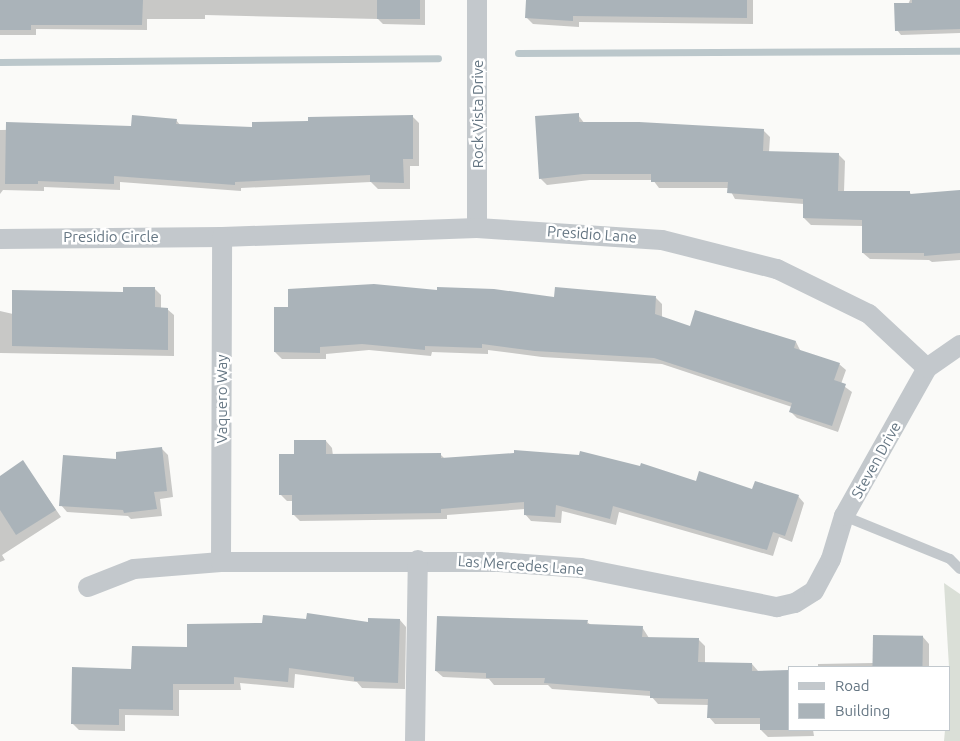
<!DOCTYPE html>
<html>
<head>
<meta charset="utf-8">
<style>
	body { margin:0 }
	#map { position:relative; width:960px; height:741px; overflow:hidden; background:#fafaf8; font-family:Ubuntu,sans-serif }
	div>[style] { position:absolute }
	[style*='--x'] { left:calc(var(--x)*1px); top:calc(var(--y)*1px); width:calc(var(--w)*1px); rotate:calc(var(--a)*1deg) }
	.green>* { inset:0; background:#dadfd7 }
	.shadow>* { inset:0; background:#0003 }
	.stream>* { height:7px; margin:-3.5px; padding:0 3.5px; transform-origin:3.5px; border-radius:3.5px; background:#bbc7cb }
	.building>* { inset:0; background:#aab3b9; transform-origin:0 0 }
	.lane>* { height:10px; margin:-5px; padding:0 5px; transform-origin:5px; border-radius:5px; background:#c3c8cc }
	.street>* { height:20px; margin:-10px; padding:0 10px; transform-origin:10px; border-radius:10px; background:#c3c8cc }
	span { translate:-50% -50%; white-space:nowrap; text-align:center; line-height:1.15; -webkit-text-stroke:5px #fff; paint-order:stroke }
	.street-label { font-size:15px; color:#657683 }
	.legend { position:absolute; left:788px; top:666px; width:162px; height:65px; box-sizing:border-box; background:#fff; border:1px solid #c1c8cd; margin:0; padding:6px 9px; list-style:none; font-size:15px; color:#657683 }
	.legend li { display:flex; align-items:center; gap:10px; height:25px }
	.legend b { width:25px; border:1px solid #c1c8cd }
</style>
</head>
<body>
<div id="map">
	<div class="green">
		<div style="clip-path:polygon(944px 583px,960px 594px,960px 741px,944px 741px,945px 730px,949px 730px,949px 667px)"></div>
	</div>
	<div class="shadow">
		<div style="clip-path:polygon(0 0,425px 0,425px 25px,383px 24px,378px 19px,205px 15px,205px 19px,147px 19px,147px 30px,36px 29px,36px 35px,0 35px)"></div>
		<div style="clip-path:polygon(528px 0,753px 0,753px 24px,579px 22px,579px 27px,533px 24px,527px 18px)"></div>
		<div style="clip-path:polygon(910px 0,960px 0,960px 33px,901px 35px,897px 30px)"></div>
		<div style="clip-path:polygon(578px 115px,585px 124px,763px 130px,770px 137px,769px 152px,838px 154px,845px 161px,844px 192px,909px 192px,912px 195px,960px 191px,960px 260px,932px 262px,929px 260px,870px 259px,863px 253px,863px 226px,811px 225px,804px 218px,804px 204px,735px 199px,729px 188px,659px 188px,653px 180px,590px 180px,547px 185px,540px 178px)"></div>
		<div style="clip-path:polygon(412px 116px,419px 123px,419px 166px,410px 166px,410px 189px,378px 189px,371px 182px,241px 188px,241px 191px,120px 182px,120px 190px,44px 187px,44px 191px,3px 190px,0 194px,0 130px,132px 128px,176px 120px,181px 126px,253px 129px)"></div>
		<div style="clip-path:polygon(154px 288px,161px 295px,161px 309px,167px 309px,174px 315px,174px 356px,0 353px,0 311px,13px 314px)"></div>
		<div style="clip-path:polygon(438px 292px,556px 298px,656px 298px,662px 304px,662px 318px,691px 327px,796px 342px,801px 352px,839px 364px,846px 370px,841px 384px,852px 392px,838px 432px,797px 418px,790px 411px,792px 407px,662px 364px,542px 357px,488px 350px,488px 354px,432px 352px,431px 356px,369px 350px,326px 354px,326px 359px,282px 359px,275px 352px,289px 308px)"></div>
		<div style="clip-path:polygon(326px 441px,332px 448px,333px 456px,440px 454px,445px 459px,697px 482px,798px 496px,804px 503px,792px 542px,779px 537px,773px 556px,619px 512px,616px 525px,562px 511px,561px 523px,531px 521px,525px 514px,525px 509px,447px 515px,447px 519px,300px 521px,293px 514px,293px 501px,287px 501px,281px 495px,296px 456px)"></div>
		<div style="clip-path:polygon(161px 448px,168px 455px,173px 497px,160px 499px,162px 516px,131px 519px,128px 516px,67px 512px,61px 505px,118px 460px)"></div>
		<div style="clip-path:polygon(23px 462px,61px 517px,2px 555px,5px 560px,0 562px,0 477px)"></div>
		<div style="clip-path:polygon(400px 620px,406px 627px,405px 689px,362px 688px,357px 682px,295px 674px,294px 688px,240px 683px,241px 690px,179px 690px,179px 716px,125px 715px,125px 731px,79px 730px,72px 723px,132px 670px,188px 648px)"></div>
		<div style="clip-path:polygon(587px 622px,591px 625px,642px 627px,649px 638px,698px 639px,705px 646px,705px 664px,752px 664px,758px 671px,789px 730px,813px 730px,814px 736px,768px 737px,761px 730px,761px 724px,715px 724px,709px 717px,709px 705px,658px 704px,651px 696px,552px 689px,548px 685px,494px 685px,489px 679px,443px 677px,436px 671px)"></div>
		<div style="clip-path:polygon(923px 637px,929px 644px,929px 667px,818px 667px,818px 664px,873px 663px)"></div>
	</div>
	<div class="stream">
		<div style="--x:518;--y:53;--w:442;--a:-0.3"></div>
		<div style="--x:0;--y:62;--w:438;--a:-0.5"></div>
	</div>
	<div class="building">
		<div style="clip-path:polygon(0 0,143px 0,142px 25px,31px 25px,31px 30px,0 30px)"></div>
		<div style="left:377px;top:0;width:43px;height:19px"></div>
		<div style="clip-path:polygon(526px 0,747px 0,747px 18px,573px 16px,573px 21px,525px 18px)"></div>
		<div style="clip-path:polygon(912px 0,960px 0,960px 29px,895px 31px,894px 3px,912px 3px)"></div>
		<div style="clip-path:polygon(579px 113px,579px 122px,639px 122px,764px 129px,763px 151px,839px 153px,838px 191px,910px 191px,910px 194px,960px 190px,960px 253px,924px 256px,924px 253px,862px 253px,862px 220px,803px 218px,803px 199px,727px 193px,728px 182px,651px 182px,651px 174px,583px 174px,539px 179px,535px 116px)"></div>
		<div style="clip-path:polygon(132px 115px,177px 119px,176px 124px,252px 127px,252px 122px,308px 121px,308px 117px,413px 115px,413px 159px,403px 159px,404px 183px,370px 182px,370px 175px,235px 182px,235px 185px,114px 176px,114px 184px,38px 181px,38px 184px,5px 184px,6px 122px,131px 126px)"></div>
		<div style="clip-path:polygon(374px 284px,437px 290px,437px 287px,494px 289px,554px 297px,555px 287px,656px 296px,655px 314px,690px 326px,695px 310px,796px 341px,794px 348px,840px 363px,834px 380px,846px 384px,832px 426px,789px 412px,792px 403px,654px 358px,535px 351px,482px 344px,482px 348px,425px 346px,425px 350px,362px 344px,320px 347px,320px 353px,274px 352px,274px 307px,288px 307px,288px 289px)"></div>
		<div style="clip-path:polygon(123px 287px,155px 287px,155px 307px,168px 308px,168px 350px,12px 346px,12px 290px,123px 292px)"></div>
		<div style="clip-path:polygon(294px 440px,326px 440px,326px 454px,441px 453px,441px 458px,514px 453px,514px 450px,579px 455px,580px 451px,640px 466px,641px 463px,696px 481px,699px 471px,752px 489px,755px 481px,799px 495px,785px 536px,773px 532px,767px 550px,613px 506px,610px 519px,556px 505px,555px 517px,524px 515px,524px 502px,441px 509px,441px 513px,292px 515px,292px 495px,279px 495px,279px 454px,294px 454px)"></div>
		<div style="clip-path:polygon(162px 447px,167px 491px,154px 492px,157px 509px,124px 513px,123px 510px,59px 506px,63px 455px,116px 459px,116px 452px)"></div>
		<div style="clip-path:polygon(23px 460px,56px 510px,16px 535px,0 510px,0 476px)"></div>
		<div style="clip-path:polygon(307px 613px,368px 622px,368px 618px,400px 619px,398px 683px,354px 681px,354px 677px,289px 668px,288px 682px,234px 677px,234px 684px,173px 684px,173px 710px,119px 709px,119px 725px,71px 724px,72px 667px,131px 669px,132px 646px,187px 647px,187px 624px,262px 623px,263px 615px,306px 619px)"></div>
		<div style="clip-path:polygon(437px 616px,588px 620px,587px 624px,643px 626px,642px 637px,699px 638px,698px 662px,752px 663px,752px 671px,789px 670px,789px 730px,760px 730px,760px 718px,707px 718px,708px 699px,650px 698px,650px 691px,544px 683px,545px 678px,486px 678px,486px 673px,435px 671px)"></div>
		<div style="left:873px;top:635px;width:50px;height:32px;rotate:1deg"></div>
	</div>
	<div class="lane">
		<div style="--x:844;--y:516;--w:114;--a:22.1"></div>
		<div style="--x:950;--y:559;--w:14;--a:45"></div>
	</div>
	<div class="street">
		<div style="--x:477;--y:228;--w:228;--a:-90"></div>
		<div style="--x:0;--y:239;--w:222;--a:-0.5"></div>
		<div style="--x:222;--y:237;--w:255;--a:-2"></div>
		<div style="--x:477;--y:228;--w:185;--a:3.7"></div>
		<div style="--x:662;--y:240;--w:119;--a:14.2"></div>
		<div style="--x:777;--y:269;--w:102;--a:26.1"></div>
		<div style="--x:869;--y:314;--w:79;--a:43"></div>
		<div style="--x:221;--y:562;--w:325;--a:-89.8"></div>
		<div style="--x:88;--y:587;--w:49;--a:-21.4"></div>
		<div style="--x:134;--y:569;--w:87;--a:-4.6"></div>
		<div style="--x:221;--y:562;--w:278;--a:0"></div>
		<div style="--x:499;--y:562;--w:82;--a:4.2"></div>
		<div style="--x:581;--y:568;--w:200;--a:11.3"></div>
		<div style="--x:777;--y:607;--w:18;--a:-13"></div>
		<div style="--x:795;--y:603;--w:22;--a:-32"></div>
		<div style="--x:814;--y:591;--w:36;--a:-62"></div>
		<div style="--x:831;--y:559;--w:45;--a:-73.2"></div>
		<div style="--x:844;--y:516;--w:170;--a:-60.7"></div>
		<div style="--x:927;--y:368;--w:40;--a:-34.9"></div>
		<div style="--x:415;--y:741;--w:181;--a:-89.1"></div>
	</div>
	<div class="street-label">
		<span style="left:478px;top:114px;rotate:-90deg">Rock Vista Drive</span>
		<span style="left:592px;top:234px;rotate:4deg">Presidio Lane</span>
		<span style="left:111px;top:237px">Presidio Circle</span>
		<span style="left:222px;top:399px;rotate:-90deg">Vaquero Way</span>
		<span style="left:876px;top:460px;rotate:-61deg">Steven Drive</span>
		<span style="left:521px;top:565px;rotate:4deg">Las Mercedes Lane</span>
	</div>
	<ul class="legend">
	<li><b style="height:6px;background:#c3c8cc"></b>Road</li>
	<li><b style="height:14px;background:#aab3b9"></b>Building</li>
	</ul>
</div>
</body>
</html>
